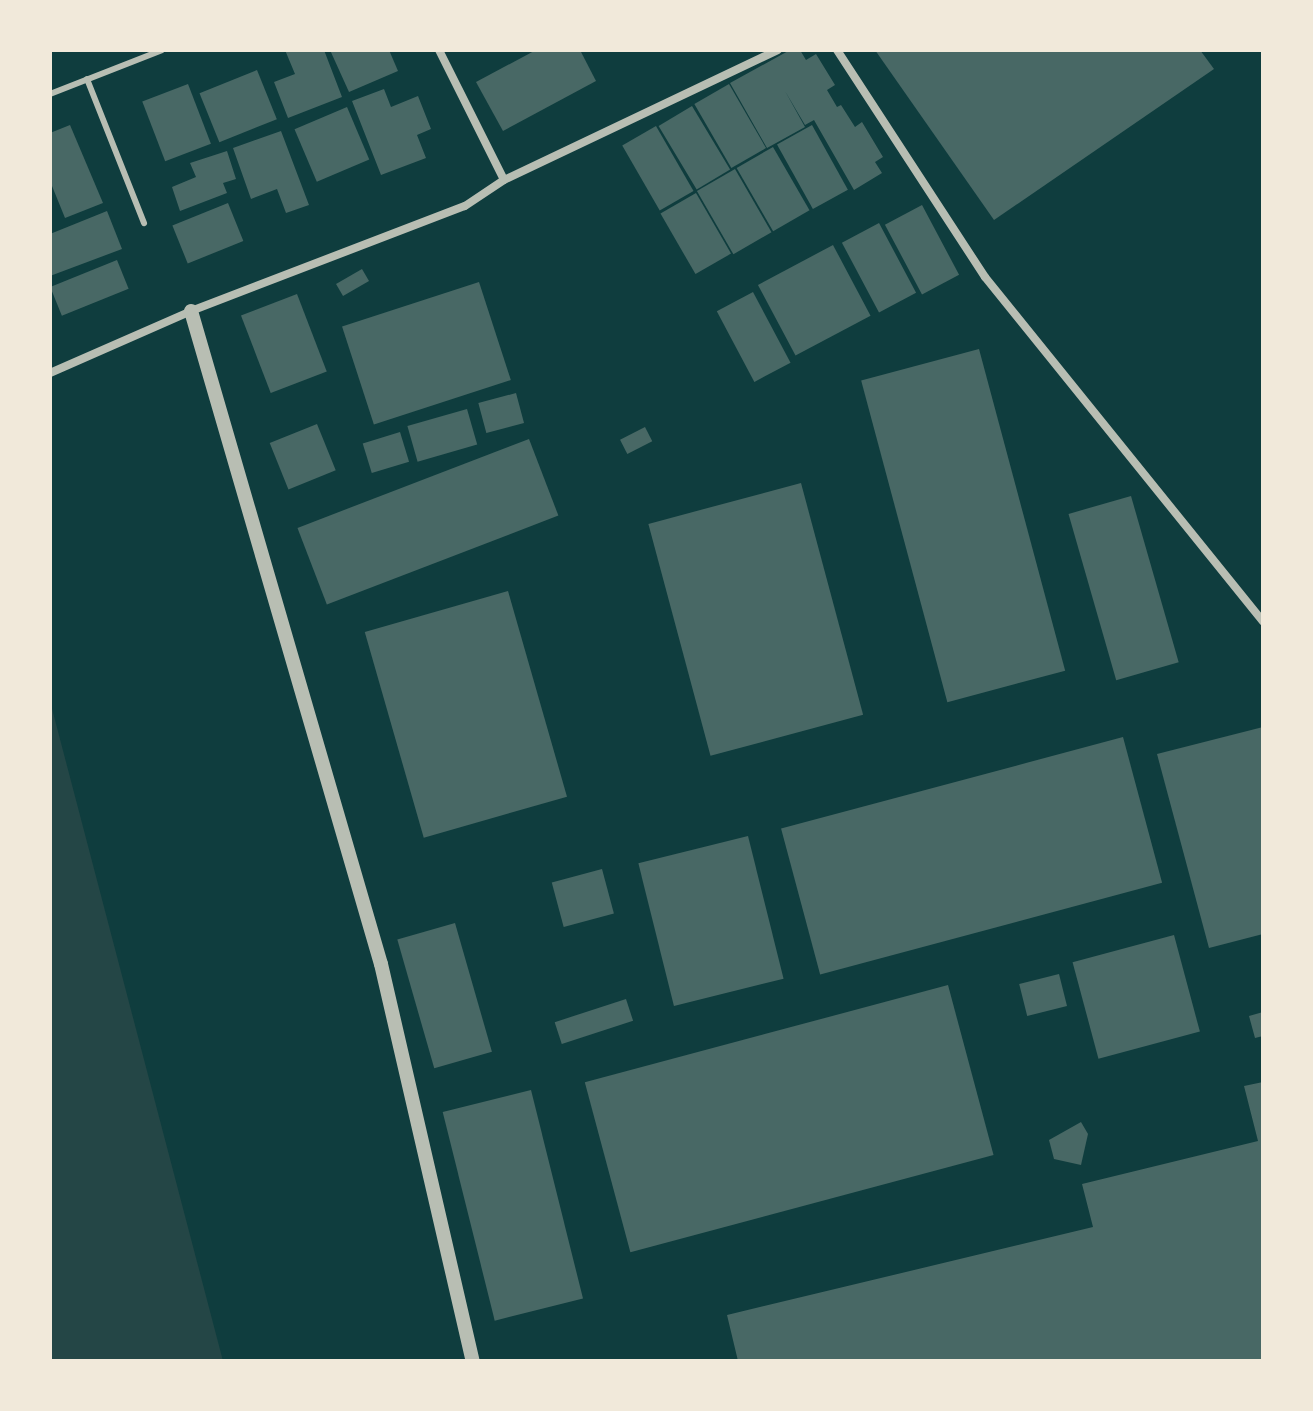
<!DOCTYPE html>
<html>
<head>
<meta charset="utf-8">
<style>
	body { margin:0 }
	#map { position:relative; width:1313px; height:1411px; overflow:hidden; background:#0f3d3e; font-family:Arial,sans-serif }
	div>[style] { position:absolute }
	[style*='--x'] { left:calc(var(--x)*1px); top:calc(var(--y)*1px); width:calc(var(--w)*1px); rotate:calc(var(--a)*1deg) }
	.green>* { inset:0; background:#244646 }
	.building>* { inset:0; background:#486865; transform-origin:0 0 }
	.service>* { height:6px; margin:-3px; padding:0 3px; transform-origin:3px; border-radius:3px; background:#b8beb3 }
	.minor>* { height:8px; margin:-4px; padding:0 4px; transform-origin:4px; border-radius:4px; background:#b8beb3 }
	.tertiary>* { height:14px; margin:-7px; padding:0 7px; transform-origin:7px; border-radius:7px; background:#b8beb3 }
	span { translate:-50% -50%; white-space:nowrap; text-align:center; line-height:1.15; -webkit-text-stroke:8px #f1e9da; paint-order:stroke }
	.frame { position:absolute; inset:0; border:52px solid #f1e9da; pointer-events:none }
</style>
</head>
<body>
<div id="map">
	<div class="green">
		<div style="clip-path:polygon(50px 701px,223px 1361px,50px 1361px)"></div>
	</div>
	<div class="building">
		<div style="clip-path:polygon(285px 50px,324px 50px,342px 97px,288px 118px,274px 82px,295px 74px)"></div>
		<div style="clip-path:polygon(330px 50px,389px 50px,398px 71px,349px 92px)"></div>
		<div style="clip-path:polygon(536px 50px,580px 50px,596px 81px,503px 131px,476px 82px)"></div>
		<div style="clip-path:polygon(790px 50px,800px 50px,806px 60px,816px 54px,835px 85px,827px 90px,837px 107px,841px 105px,855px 127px,862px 122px,883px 157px,875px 162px,882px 173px,854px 190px,814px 120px,805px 125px,785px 91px,805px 127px,767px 148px,730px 83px)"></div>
		<div style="clip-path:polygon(875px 50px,1200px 50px,1214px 69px,994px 220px)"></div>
		<div style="left:257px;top:70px;width:53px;height:62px;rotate:68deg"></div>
		<div style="left:188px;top:84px;width:64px;height:49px;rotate:69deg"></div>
		<div style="left:729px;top:84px;width:74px;height:40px;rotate:60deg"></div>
		<div style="clip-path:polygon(384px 89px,391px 107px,418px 96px,431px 129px,417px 135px,426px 158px,381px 175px,352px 101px)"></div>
		<div style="left:692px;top:106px;width:74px;height:39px;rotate:59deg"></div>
		<div style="left:347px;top:107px;width:57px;height:57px;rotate:67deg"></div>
		<div style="clip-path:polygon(70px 125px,103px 203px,65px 218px,50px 181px,50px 133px)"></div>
		<div style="left:812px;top:125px;width:74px;height:40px;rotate:61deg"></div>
		<div style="left:656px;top:126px;width:75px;height:39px;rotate:60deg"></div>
		<div style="clip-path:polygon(281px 131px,309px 205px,286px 213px,277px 189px,251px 199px,233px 148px)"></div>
		<div style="left:773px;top:147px;width:73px;height:42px;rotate:60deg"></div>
		<div style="clip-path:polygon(227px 151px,236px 179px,223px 183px,227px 193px,180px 211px,172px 187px,196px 177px,190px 163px)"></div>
		<div style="left:735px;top:169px;width:73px;height:44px;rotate:60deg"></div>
		<div style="left:696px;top:193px;width:70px;height:41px;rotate:60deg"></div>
		<div style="left:228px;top:203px;width:41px;height:60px;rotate:68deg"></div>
		<div style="left:922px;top:205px;width:79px;height:42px;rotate:62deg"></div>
		<div style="clip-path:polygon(107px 211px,122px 249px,50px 276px,50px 234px)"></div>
		<div style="left:879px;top:223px;width:79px;height:42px;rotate:62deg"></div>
		<div style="left:833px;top:245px;width:80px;height:85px;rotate:62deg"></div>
		<div style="left:117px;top:260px;width:31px;height:72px;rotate:68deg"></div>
		<div style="left:362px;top:269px;width:14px;height:30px;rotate:60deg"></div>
		<div style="left:479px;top:282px;width:103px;height:144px;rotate:72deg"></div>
		<div style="left:753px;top:292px;width:80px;height:41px;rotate:62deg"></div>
		<div style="left:297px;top:294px;width:83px;height:60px;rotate:69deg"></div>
		<div style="left:979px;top:349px;width:333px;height:122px;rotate:75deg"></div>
		<div style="left:516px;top:393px;width:31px;height:39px;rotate:75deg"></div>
		<div style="left:467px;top:409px;width:37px;height:62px;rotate:74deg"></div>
		<div style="left:317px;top:424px;width:50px;height:51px;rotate:68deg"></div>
		<div style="left:645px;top:427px;width:16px;height:28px;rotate:63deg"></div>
		<div style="left:400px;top:432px;width:31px;height:39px;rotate:73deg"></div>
		<div style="left:529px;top:439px;width:82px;height:248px;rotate:69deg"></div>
		<div style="left:801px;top:483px;width:240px;height:158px;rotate:75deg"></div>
		<div style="left:1131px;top:496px;width:173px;height:65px;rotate:74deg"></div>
		<div style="left:508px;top:591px;width:214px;height:149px;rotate:74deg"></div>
		<div style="clip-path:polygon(1263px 727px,1263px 934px,1209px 948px,1157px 754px)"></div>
		<div style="left:1123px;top:737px;width:151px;height:354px;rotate:75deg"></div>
		<div style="left:748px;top:836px;width:147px;height:113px;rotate:76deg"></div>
		<div style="left:602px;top:869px;width:46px;height:52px;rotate:75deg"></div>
		<div style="left:455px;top:923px;width:134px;height:60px;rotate:74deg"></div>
		<div style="left:1174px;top:935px;width:100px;height:105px;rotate:75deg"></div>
		<div style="left:1059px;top:974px;width:33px;height:41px;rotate:76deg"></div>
		<div style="left:948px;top:985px;width:176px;height:376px;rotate:75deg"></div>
		<div style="left:626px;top:999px;width:23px;height:75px;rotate:72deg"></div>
		<div style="clip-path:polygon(1263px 1012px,1263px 1036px,1255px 1038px,1249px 1016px)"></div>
		<div style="clip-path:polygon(1263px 1082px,1263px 1361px,738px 1361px,727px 1315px,1093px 1227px,1082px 1184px,1258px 1141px,1244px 1086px)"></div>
		<div style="left:531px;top:1090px;width:215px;height:91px;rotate:76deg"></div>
		<div style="clip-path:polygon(1081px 1122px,1088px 1134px,1081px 1165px,1054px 1159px,1049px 1140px)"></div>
	</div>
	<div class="service">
		<div style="--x:87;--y:79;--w:155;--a:68.4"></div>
		<div style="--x:50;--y:94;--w:120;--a:-21.4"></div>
	</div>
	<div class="minor">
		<div style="--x:439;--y:50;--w:145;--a:63.4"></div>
		<div style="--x:837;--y:50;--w:271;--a:56.9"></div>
		<div style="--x:985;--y:277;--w:443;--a:51.1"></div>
		<div style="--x:50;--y:373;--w:154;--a:-23.7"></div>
		<div style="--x:191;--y:311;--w:293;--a:-21"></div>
		<div style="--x:465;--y:206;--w:47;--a:-33.7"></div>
		<div style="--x:504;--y:180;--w:303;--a:-25.4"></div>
	</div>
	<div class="tertiary">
		<div style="--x:191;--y:311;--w:680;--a:73.78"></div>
		<div style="--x:381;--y:964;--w:408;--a:77"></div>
	</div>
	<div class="frame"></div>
</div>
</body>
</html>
